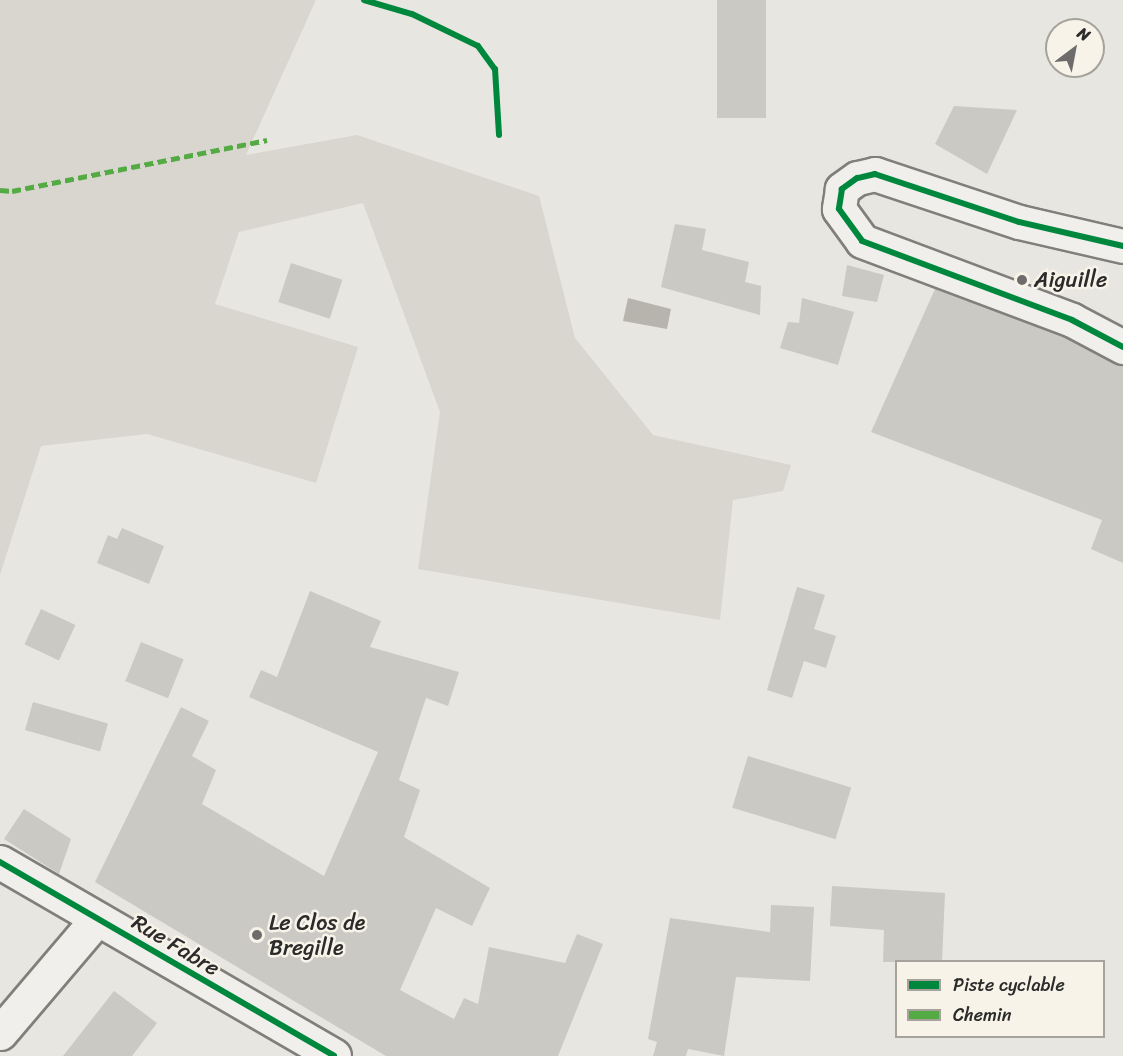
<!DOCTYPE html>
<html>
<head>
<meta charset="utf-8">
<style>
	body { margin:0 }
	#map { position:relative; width:1123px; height:1056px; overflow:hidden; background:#e8e6e0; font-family:Sriracha,sans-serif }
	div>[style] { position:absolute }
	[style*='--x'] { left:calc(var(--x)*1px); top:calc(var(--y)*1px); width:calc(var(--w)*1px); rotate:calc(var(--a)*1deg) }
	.green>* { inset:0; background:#d8d6ce }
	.water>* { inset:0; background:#b7b4ae }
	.building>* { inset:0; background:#cac9c4; transform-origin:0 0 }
	.roads { filter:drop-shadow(2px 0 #807f7c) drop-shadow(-2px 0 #807f7c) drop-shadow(0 2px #807f7c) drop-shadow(0 -2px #807f7c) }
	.street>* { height:33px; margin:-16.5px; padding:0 16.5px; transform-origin:16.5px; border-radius:16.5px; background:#f0efeb }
	.quiet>* { height:4.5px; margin-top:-2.25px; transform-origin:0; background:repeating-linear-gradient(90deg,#54ab44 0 9px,transparent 0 13.5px) }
	.cycleway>* { height:6px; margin:-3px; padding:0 3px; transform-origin:3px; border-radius:3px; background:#00873e }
	.dots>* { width:16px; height:16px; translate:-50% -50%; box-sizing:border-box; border:3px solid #f7f3e8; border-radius:50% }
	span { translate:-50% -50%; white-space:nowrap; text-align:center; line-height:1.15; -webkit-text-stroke:5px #f7f3e8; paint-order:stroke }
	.poi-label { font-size:22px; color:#2b2b2b }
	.left { translate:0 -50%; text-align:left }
	.street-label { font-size:22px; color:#2b2b2b }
	.legend { position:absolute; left:895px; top:960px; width:210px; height:78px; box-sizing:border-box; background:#f7f3e8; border:2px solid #a5a39c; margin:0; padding:8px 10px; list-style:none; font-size:18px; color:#2b2b2b }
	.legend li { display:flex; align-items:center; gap:12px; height:30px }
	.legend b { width:30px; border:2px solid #a5a39c }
	.north { position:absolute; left:1045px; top:18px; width:60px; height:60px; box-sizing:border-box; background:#f7f3e8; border:2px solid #a5a39c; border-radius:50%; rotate:32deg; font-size:16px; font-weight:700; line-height:24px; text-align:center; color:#2b2b2b }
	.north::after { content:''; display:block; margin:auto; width:21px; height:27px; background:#6d6c6a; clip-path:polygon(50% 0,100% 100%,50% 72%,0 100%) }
</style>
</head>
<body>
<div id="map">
	<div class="green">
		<div style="clip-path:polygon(0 0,316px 0,246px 155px,357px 135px,539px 196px,575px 338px,653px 435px,791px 465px,783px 491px,733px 500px,720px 620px,418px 569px,440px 412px,363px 203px,239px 232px,215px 304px,358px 347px,316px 483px,147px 434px,41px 446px,0 575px)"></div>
	</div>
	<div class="water">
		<div style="clip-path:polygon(628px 298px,671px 309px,667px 329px,623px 321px)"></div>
	</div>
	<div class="building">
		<div style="left:717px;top:0;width:49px;height:118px"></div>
		<div style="clip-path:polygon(954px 106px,1017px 110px,987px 174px,935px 144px)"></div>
		<div style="clip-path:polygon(675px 224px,706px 229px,702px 250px,749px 262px,745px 282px,761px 286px,760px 315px,661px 287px)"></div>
		<div style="left:291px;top:263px;width:54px;height:41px;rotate:18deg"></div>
		<div style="clip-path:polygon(847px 265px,884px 275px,877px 302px,842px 296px)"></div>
		<div style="clip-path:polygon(935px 289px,1064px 337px,1123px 366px,1123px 563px,1091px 549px,1102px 520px,871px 432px)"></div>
		<div style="clip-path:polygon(802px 298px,854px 312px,838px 365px,780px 348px,788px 322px,799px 323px)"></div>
		<div style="clip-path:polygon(122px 528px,164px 546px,149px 584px,97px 563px,108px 535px,117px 539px)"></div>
		<div style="clip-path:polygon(797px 587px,825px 595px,814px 629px,836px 636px,826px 668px,804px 661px,792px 698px,767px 690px)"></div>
		<div style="clip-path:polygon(310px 591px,381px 621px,370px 647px,459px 672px,448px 706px,426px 698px,399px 780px,420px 790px,404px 837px,490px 888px,472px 926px,436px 908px,400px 990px,454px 1019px,464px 998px,478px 1004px,489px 947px,565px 963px,577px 934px,603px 944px,558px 1056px,386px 1056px,95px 882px,181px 707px,209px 721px,192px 756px,216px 770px,202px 804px,324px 876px,378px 752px,249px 697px,261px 670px,277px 677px)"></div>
		<div style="left:41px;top:609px;width:38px;height:39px;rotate:25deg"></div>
		<div style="left:141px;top:642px;width:46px;height:42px;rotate:22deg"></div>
		<div style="left:33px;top:702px;width:78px;height:29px;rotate:16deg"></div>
		<div style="left:748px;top:756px;width:108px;height:54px;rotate:17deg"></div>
		<div style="clip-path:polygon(24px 809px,71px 839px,59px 874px,4px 839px)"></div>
		<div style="clip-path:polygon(832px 886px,945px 893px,942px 962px,883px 962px,884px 930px,830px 926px)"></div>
		<div style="clip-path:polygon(771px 905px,814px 907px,810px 981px,736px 977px,724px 1056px,688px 1049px,686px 1056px,653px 1056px,657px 1042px,648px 1039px,670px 918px,770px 932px)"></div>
		<div style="clip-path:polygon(114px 991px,157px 1023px,132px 1056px,63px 1056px)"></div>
	</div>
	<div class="roads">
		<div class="street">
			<div style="--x:1123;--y:246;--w:107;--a:-167"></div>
			<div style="--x:1019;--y:222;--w:152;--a:-161.6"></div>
			<div style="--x:875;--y:174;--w:18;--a:167"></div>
			<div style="--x:857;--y:178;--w:19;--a:144"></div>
			<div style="--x:842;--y:189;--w:20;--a:99"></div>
			<div style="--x:839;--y:209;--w:39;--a:54"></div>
			<div style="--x:862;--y:241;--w:224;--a:20.6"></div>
			<div style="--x:1072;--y:320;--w:58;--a:27.9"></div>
			<div style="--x:0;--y:862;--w:386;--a:30.1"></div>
			<div style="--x:0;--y:1033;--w:150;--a:-49.6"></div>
		</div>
	</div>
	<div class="quiet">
		<div style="--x:0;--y:190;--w:12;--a:5"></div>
		<div style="--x:12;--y:191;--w:260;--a:-11.3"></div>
	</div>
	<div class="cycleway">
		<div style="--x:364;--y:0;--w:50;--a:16.3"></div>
		<div style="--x:412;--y:14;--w:73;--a:25.9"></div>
		<div style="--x:478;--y:46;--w:29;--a:54"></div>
		<div style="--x:495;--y:69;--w:66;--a:86.5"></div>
		<div style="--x:1123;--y:246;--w:107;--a:-167"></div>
		<div style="--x:1019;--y:222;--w:152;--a:-161.6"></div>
		<div style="--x:875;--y:174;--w:18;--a:167"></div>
		<div style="--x:857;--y:178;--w:19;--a:144"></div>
		<div style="--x:842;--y:189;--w:20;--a:99"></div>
		<div style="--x:839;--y:209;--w:39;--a:54"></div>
		<div style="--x:862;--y:241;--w:224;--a:20.6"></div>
		<div style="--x:1072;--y:320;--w:58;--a:27.9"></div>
		<div style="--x:0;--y:862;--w:386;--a:30.1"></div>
	</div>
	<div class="dots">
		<div style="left:1022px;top:280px;background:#6d6c6a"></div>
		<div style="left:257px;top:935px;background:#6d6c6a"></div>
	</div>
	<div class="poi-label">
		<span class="left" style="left:1034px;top:280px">Aiguille</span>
		<span class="left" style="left:269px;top:935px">Le Clos de<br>Bregille</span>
	</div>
	<div class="street-label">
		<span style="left:176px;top:945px;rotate:31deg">Rue Fabre</span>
	</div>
	<ul class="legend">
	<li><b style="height:8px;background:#00873e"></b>Piste cyclable</li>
	<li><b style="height:8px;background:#54ab44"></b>Chemin</li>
	</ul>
	<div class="north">N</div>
</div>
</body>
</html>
